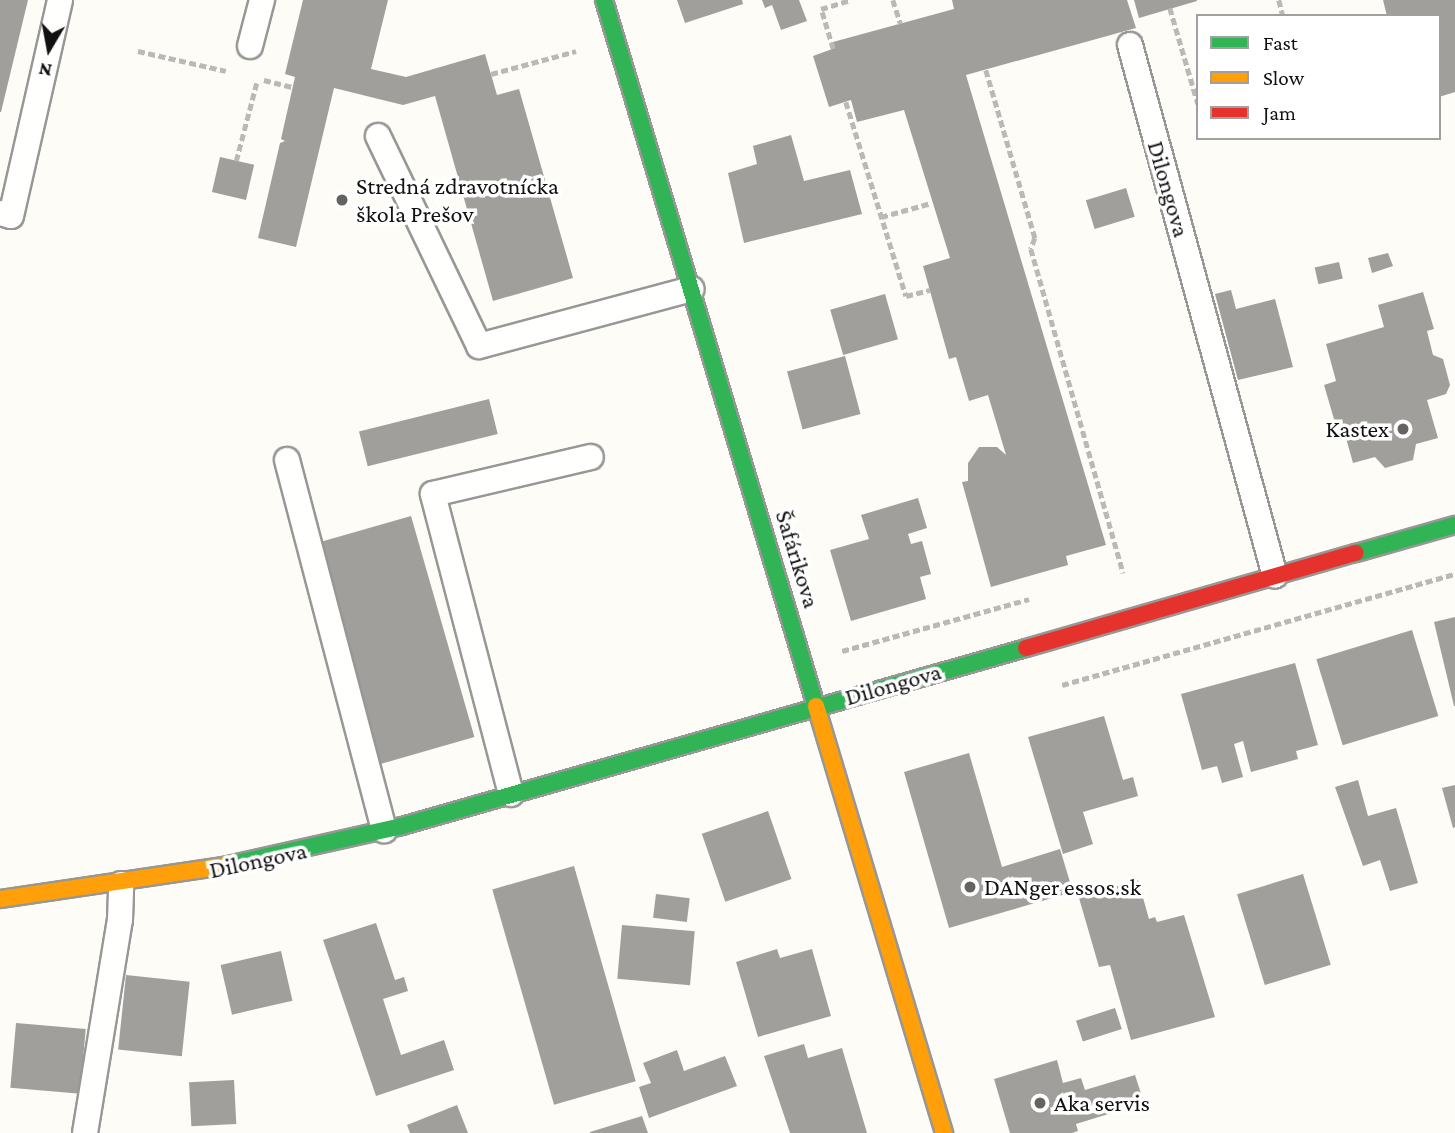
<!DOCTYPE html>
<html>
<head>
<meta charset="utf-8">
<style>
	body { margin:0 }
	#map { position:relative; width:1455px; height:1133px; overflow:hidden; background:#fdfcf7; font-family:"Crimson Pro",serif }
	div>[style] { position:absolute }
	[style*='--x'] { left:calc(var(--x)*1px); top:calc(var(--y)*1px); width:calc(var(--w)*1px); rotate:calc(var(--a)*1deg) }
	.building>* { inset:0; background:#a19f9c; transform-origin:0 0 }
	.path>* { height:4.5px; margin-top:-2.25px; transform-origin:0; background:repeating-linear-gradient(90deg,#b9b9b8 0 7px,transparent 0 10.5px) }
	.roads { filter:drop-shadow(2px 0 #979795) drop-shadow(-2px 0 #979795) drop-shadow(0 2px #979795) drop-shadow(0 -2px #979795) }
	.lane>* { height:24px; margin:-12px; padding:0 12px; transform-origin:12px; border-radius:12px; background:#fffffe }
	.fast>* { height:16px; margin:-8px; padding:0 8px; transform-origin:8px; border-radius:8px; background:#30b455 }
	.slow>* { height:16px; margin:-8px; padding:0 8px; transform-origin:8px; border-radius:8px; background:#ff9f0a }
	.jam>* { height:16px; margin:-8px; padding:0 8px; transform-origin:8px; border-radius:8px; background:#e5322d }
	.dots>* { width:19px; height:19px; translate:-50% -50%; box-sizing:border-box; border:4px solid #fff; border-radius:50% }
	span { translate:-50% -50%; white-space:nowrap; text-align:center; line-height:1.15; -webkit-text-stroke:7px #fff; paint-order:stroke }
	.poi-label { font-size:24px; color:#111 }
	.left { translate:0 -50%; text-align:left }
	.right { translate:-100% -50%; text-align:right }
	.street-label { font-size:24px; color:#111 }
	.legend { position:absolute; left:1196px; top:14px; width:245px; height:126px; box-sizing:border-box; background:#fff; border:2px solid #a0a0a0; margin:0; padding:9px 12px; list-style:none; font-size:21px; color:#111 }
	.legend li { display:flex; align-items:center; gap:14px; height:35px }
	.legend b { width:35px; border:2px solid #a0a0a0 }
	.north { position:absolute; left:14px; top:14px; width:70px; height:70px; -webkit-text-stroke:5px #fff; paint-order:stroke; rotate:190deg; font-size:19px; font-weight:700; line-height:28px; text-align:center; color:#111 }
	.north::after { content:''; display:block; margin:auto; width:24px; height:32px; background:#111; clip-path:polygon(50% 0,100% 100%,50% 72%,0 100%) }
</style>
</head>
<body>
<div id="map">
	<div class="building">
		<div style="clip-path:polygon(0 0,28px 0,1px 112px,0 112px)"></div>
		<div style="clip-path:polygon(303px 0,388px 0,371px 69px,406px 77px,485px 54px,497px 95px,519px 89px,573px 278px,493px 301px,435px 96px,403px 105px,334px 88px,296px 247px,258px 238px,280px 143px,285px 141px,281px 139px,295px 77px,285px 74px)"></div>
		<div style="clip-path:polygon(677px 0,742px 0,743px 4px,685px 23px)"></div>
		<div style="clip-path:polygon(762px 0,799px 0,807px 21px,781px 30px,772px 5px,765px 8px)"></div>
		<div style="clip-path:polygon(952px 0,1127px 0,1136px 28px,966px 75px,1106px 545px,1066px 556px,1068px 565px,991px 587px,962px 482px,968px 481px,968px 463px,979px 447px,997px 447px,1006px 455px,988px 395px,969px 401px,956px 357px,949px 359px,923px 266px,950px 258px,904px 110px,857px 122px,851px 100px,829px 107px,813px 56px,835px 48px,833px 42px,954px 9px)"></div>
		<div style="clip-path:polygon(1134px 0,1197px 0,1197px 1px,1139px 18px)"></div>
		<div style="clip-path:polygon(1383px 0,1455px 0,1455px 92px,1439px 97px,1439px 16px,1387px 16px)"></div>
		<div style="clip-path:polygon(791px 135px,804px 181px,850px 170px,862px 214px,744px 243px,728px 173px,757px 164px,753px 146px)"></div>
		<div style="left:220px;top:157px;width:35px;height:36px;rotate:13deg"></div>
		<div style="left:1126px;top:188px;width:30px;height:42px;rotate:73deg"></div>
		<div style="clip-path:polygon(1388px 253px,1393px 266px,1372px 273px,1368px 258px)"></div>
		<div style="left:1339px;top:262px;width:17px;height:25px;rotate:77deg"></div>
		<div style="clip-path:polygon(1231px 290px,1236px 309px,1275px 299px,1293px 367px,1238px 380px,1215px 294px)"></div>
		<div style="clip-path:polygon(1423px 292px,1434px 329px,1427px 331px,1433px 355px,1443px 359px,1450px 385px,1446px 394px,1427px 400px,1438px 438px,1416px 444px,1413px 460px,1385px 468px,1375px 457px,1353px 463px,1342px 424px,1336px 426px,1324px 385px,1336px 381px,1326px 344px,1384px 327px,1378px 305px)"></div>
		<div style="left:885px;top:294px;width:47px;height:57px;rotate:74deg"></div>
		<div style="left:845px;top:356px;width:60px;height:60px;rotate:75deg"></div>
		<div style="left:489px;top:399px;width:36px;height:134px;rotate:76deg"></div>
		<div style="clip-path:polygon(918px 498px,927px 528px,908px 534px,911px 544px,922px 541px,931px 574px,920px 577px,926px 599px,851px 621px,830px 550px,869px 539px,861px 515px)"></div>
		<div style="left:411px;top:516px;width:230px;height:99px;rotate:74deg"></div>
		<div style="clip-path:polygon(1455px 617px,1455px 706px,1454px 706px,1434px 622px)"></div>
		<div style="left:1412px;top:630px;width:90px;height:100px;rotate:73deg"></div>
		<div style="clip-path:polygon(1295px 663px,1318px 745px,1296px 751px,1298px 759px,1251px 772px,1243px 741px,1234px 744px,1243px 777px,1222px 783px,1217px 766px,1202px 770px,1181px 694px)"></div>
		<div style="clip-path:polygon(1104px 716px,1123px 780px,1133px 777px,1138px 796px,1083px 812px,1093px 844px,1063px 854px,1028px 737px)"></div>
		<div style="clip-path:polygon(969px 753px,1002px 867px,1060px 849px,1073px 892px,949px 928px,904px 772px)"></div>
		<div style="clip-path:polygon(1358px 780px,1368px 816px,1396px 808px,1418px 883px,1390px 891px,1380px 860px,1363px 866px,1335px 787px)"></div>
		<div style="clip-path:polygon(1455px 785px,1455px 827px,1453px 828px,1442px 788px)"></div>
		<div style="left:768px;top:811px;width:72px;height:70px;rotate:71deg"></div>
		<div style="left:574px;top:866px;width:224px;height:85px;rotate:74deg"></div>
		<div style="left:1303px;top:874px;width:95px;height:69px;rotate:73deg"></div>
		<div style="clip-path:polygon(1138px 880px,1149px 919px,1155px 917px,1157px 922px,1184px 915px,1215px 1017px,1131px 1040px,1110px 965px,1099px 967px,1079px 898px)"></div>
		<div style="left:656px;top:894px;width:34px;height:24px;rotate:7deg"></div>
		<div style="clip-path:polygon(376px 923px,395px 980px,404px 977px,408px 991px,383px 999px,401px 1055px,444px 1040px,454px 1070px,376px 1096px,323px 940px)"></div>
		<div style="left:622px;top:925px;width:73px;height:54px;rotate:5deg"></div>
		<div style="clip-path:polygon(777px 949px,780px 958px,812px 949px,831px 1016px,758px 1037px,736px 962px)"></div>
		<div style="left:281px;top:951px;width:51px;height:62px;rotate:77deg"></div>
		<div style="left:126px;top:975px;width:64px;height:75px;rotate:6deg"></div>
		<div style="left:1115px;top:1008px;width:22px;height:41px;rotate:72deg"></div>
		<div style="left:16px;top:1023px;width:70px;height:65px;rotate:5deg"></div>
		<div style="clip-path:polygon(804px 1044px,808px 1058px,842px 1048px,867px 1133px,790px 1133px,764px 1056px)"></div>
		<div style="clip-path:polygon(677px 1050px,684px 1071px,725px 1056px,737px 1086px,649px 1118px,639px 1087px,651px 1083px,643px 1063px)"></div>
		<div style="clip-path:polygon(1057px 1060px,1063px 1083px,1081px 1078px,1085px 1090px,1135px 1075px,1144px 1103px,1076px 1124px,1078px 1131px,1072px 1133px,1010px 1133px,994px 1079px)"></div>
		<div style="left:234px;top:1080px;width:44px;height:45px;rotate:87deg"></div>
		<div style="clip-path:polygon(457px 1105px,468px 1133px,410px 1133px,407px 1125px)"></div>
		<div style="clip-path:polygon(642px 1116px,648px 1133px,590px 1133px,590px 1132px)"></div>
	</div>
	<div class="path">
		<div style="--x:893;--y:0;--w:25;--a:72"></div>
		<div style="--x:1279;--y:0;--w:16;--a:76"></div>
		<div style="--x:1170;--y:8;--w:100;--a:73.7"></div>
		<div style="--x:833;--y:49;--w:42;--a:-106.7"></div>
		<div style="--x:821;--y:9;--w:30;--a:-17"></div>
		<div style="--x:138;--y:51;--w:90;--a:12.8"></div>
		<div style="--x:986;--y:70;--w:175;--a:73.7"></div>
		<div style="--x:1035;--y:238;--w:12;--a:110"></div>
		<div style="--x:1031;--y:249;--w:337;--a:74.1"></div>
		<div style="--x:491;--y:74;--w:88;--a:-15.1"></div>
		<div style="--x:264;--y:80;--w:30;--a:14"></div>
		<div style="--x:846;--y:102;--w:203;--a:72.8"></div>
		<div style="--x:906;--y:296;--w:25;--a:-14"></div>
		<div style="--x:236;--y:161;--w:83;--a:-75.3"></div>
		<div style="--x:881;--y:217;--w:52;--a:-15.6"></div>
		<div style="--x:842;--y:651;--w:194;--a:-15.5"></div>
		<div style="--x:1062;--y:685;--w:408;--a:-15.8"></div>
	</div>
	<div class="roads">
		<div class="lane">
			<div style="--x:1130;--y:45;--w:550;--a:74.73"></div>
			<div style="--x:250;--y:46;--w:48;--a:-75.4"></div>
			<div style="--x:378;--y:136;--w:233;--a:64.3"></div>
			<div style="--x:479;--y:346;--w:220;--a:-15"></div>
			<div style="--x:0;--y:213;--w:11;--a:15"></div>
			<div style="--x:11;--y:216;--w:221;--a:-77.2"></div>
			<div style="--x:287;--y:460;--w:383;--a:75.3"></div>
			<div style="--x:511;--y:794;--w:310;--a:-104.6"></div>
			<div style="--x:433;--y:494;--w:162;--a:-13.2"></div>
			<div style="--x:85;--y:1133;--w:216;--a:-80.7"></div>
			<div style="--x:120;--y:920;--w:36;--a:-88"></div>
		</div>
		<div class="fast">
			<div style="--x:604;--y:0;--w:737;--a:73.29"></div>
			<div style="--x:1356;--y:553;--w:103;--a:-15.8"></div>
			<div style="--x:223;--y:866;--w:183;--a:-12.6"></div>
			<div style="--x:402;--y:826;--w:649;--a:-15.92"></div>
		</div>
		<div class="slow">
			<div style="--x:816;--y:706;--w:446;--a:73.3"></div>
			<div style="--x:0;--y:899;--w:225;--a:-8.4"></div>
		</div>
		<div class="jam">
			<div style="--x:1026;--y:648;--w:343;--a:-16.1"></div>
		</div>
	</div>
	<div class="dots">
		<div style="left:342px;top:200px;background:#646362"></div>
		<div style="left:1403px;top:429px;background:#646362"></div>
		<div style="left:970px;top:887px;background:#646362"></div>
		<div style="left:1040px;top:1103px;background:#646362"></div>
	</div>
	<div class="poi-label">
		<span class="left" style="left:356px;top:200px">Stredná zdravotnícka<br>škola Prešov</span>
		<span class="right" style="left:1389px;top:429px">Kastex</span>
		<span class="left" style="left:984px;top:887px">DANger essos.sk</span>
		<span class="left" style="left:1054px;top:1103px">Aka servis</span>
	</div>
	<div class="street-label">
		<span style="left:1169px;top:189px;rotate:74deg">Dilongova</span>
		<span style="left:798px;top:559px;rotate:73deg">Šafárikova</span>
		<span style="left:893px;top:684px;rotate:-16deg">Dilongova</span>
		<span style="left:258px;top:860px;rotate:-12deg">Dilongova</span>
	</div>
	<ul class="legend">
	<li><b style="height:9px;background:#30b455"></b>Fast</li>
	<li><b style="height:9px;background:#ff9f0a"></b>Slow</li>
	<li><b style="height:9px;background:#e5322d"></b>Jam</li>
	</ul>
	<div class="north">N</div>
</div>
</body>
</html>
